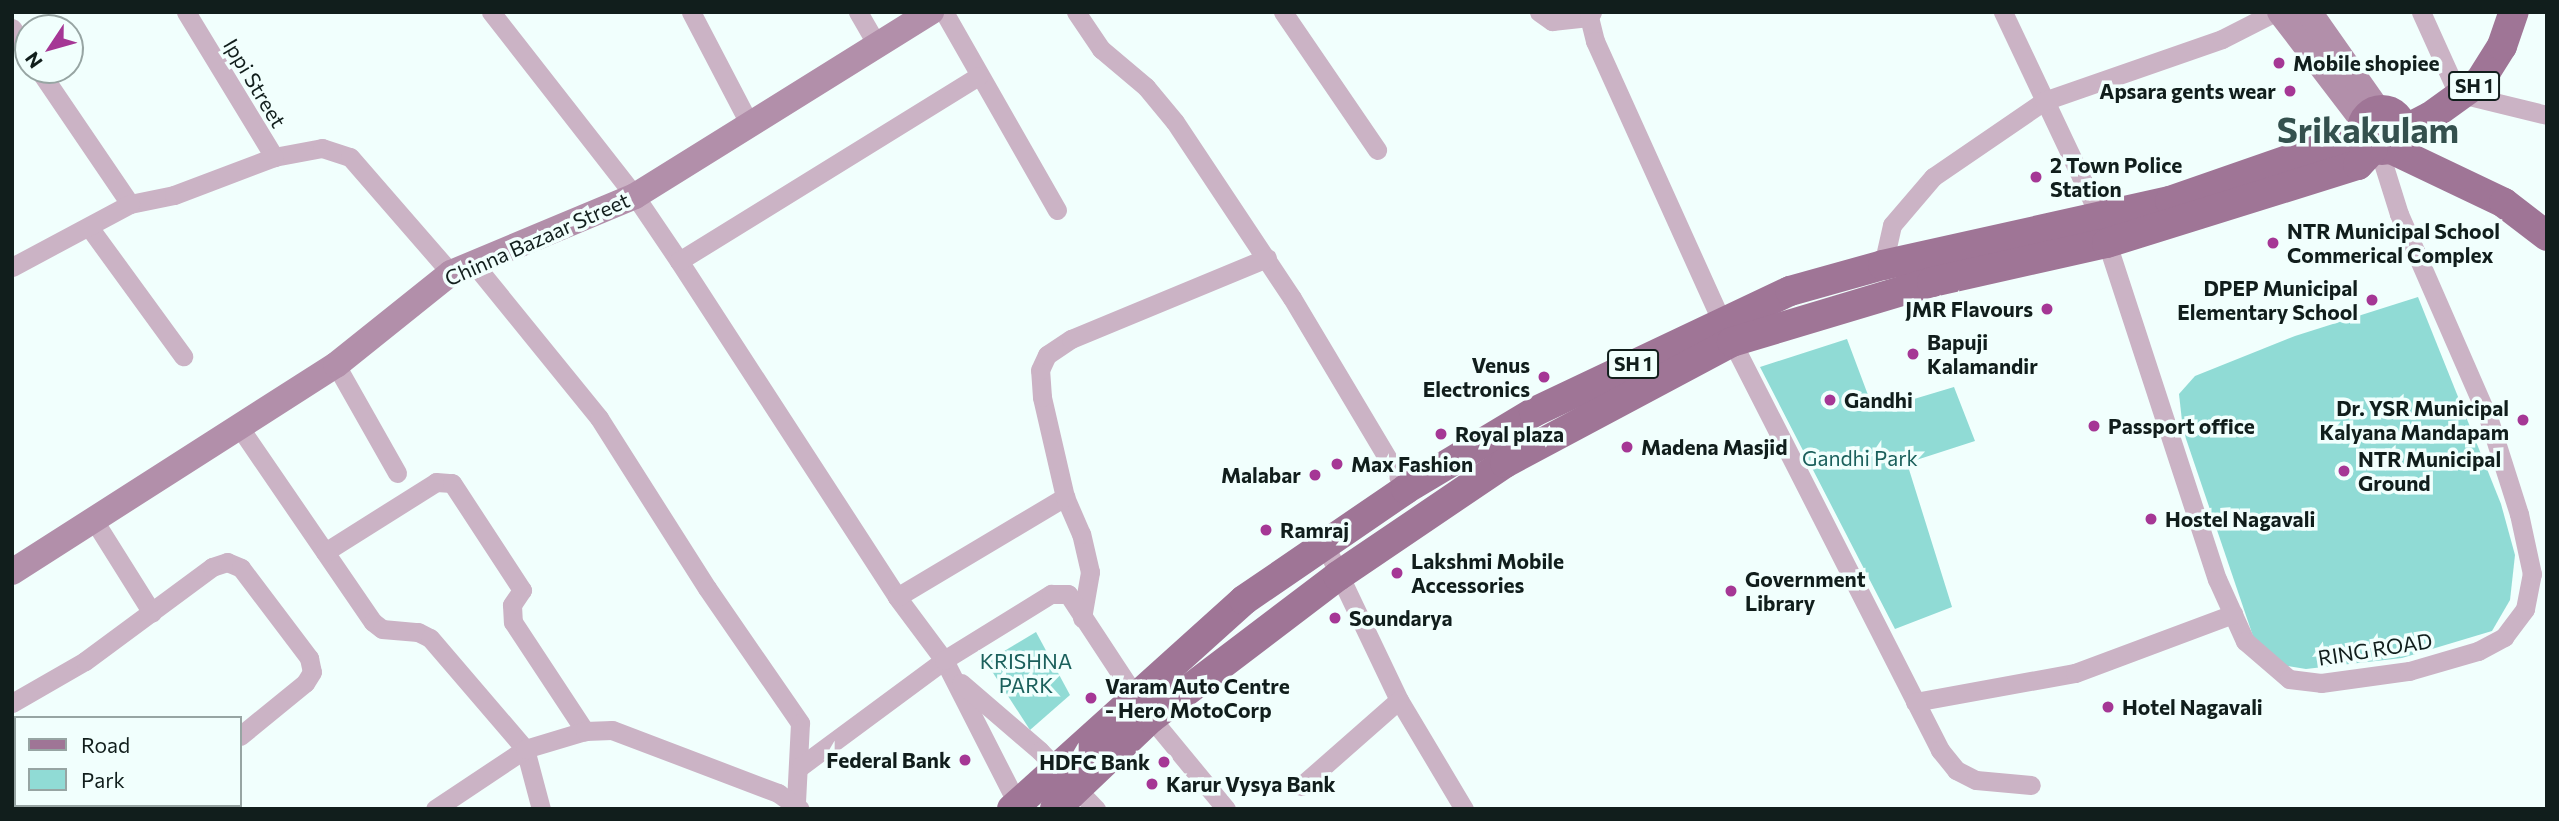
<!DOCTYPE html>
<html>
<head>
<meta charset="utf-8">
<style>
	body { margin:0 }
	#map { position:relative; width:2559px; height:821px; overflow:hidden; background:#f1fffd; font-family:Commissioner,sans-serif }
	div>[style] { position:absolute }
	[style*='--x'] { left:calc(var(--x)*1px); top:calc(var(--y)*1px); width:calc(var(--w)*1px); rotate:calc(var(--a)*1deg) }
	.green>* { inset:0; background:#90dbd5 }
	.street>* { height:19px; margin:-9.5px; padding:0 9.5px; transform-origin:9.5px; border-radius:9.5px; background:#cbb3c5 }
	.secondary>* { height:26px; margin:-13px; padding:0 13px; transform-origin:13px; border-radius:13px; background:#b28faa }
	.primary>* { height:30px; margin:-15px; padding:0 15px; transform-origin:15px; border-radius:15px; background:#9f7596 }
	.primary>.ring { margin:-15px; padding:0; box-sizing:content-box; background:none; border:30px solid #9f7596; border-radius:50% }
	.dots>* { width:19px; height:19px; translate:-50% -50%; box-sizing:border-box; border:4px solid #f1fffd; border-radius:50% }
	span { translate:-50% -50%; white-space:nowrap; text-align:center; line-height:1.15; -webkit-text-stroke:7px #f1fffd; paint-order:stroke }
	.shield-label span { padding:2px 5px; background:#f1fffd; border:2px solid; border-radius:5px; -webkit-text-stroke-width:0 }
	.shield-label { font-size:19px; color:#111e1c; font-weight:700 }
	.poi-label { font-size:21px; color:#111e1c; font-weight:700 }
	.left { translate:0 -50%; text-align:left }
	.right { translate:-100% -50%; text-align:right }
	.street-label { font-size:21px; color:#111e1c }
	.park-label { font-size:21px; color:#1b605c }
	.town-label { font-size:35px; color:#34514e; font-weight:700 }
	.frame { position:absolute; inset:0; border:14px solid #111e1c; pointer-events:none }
	.legend { position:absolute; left:14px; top:716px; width:228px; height:91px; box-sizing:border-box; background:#f1fffd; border:2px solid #97a5a3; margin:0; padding:9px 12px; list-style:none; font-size:21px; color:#111e1c }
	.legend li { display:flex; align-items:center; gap:14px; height:35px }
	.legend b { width:35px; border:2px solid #97a5a3 }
	.north { position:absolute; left:14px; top:14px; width:70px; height:70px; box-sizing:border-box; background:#f1fffd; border:2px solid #97a5a3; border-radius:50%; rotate:234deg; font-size:19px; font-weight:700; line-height:28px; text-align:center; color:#111e1c }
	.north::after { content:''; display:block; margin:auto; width:24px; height:32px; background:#a53795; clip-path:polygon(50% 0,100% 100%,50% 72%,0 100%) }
</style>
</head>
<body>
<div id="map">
	<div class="green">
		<div style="clip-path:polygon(2418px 297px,2501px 504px,2515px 555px,2510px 600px,2492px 631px,2402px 658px,2306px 669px,2281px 665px,2254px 639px,2183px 430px,2179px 394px,2195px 376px,2295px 336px)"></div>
		<div style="clip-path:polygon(1847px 339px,1874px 411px,1954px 387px,1975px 441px,1907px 463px,1952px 607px,1895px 629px,1760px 367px)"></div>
		<div style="clip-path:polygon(1036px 632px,1070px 695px,1030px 730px,986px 662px)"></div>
	</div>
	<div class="street">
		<div style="--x:186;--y:12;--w:170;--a:58.7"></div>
		<div style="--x:274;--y:157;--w:49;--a:-10.6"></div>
		<div style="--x:322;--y:148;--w:29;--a:18"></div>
		<div style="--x:350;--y:157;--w:154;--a:49"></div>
		<div style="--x:491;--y:12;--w:234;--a:52"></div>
		<div style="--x:635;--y:196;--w:78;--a:55.9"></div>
		<div style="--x:679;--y:261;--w:401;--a:57"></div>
		<div style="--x:897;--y:597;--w:79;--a:53.3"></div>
		<div style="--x:944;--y:660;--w:167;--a:63"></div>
		<div style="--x:691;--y:12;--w:127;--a:62.4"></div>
		<div style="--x:858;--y:12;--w:39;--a:60"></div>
		<div style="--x:944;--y:12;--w:228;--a:60.3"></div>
		<div style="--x:1076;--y:12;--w:45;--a:56"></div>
		<div style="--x:1101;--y:49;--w:59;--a:40.2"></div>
		<div style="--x:1146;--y:87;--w:45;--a:50.4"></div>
		<div style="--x:1175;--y:122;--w:211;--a:56.4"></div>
		<div style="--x:1292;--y:298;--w:222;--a:59.2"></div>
		<div style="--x:1283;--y:12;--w:167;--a:55.7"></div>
		<div style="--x:1539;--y:12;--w:16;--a:35"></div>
		<div style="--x:1552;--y:21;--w:37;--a:-6"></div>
		<div style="--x:1592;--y:12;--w:6;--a:121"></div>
		<div style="--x:1589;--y:17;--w:25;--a:76"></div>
		<div style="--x:1595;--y:41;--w:306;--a:65.7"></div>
		<div style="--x:1721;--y:320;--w:483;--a:63"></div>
		<div style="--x:1940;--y:750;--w:26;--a:51"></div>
		<div style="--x:1956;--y:770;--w:22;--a:27"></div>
		<div style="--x:1976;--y:780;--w:55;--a:5.2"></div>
		<div style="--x:2003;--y:12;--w:229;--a:64.7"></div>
		<div style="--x:2421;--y:12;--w:80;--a:65.7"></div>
		<div style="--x:12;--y:28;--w:30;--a:57"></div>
		<div style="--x:39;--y:70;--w:162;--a:55.8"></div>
		<div style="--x:130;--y:204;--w:45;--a:-11.6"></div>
		<div style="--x:174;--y:195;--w:107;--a:-20.8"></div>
		<div style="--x:2465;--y:95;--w:84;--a:13.7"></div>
		<div style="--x:89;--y:227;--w:160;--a:53.9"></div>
		<div style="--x:2107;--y:243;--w:354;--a:71.9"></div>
		<div style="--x:2217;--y:579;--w:68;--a:65.7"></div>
		<div style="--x:2245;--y:641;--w:58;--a:40.8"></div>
		<div style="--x:2289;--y:679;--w:32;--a:7"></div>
		<div style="--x:2321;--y:683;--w:89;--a:-7.8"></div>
		<div style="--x:2409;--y:671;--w:72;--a:-16.2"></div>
		<div style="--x:2478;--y:651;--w:30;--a:-28"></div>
		<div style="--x:2504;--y:637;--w:35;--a:-53"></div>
		<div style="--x:2525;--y:609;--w:36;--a:-79"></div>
		<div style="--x:2532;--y:574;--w:61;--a:-102.2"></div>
		<div style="--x:2519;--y:514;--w:99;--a:-107.7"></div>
		<div style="--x:2489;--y:420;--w:225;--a:-113.6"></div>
		<div style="--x:2399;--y:214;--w:67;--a:-107.4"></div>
		<div style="--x:679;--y:261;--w:352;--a:-31.7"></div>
		<div style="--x:474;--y:264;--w:198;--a:50.9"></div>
		<div style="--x:599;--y:418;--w:201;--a:57.6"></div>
		<div style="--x:707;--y:588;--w:164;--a:55.4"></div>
		<div style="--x:800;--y:723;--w:80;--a:92.9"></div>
		<div style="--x:1883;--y:265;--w:41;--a:-77.3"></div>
		<div style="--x:1892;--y:225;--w:63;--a:-49.5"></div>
		<div style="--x:1933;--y:177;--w:135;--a:-34.4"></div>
		<div style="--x:2044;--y:101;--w:188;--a:-19.2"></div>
		<div style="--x:2222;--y:39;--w:59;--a:-27"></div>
		<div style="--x:12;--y:267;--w:134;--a:-28.1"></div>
		<div style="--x:336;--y:365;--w:124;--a:60.5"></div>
		<div style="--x:240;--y:428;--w:235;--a:55.6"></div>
		<div style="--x:373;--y:622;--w:11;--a:38"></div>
		<div style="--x:382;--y:629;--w:36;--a:5"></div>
		<div style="--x:418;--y:632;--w:13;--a:27"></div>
		<div style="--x:430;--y:638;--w:146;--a:49.4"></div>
		<div style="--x:525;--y:749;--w:62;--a:75.1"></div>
		<div style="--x:95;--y:522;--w:107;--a:57.9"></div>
		<div style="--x:1325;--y:545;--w:172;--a:64.5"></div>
		<div style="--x:1399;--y:700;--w:127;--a:59.2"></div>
		<div style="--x:325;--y:552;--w:131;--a:-32.2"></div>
		<div style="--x:436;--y:482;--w:16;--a:4"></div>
		<div style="--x:452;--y:483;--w:128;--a:56.8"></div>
		<div style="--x:522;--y:590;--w:18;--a:124"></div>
		<div style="--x:512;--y:605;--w:17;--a:87"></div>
		<div style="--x:513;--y:622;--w:131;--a:56.6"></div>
		<div style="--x:897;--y:597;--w:196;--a:-30.8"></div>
		<div style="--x:1082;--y:618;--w:47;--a:-80.1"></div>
		<div style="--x:1090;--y:572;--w:39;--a:-103"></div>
		<div style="--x:1081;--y:534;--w:40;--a:-113.4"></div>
		<div style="--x:1065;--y:497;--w:103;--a:-103"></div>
		<div style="--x:1042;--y:397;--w:27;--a:-94"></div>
		<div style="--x:1040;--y:370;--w:17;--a:-65"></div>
		<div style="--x:1047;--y:355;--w:29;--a:-34"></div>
		<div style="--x:1071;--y:339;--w:212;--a:-22.5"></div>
		<div style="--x:961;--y:683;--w:104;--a:40.7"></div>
		<div style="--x:1040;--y:751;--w:81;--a:46"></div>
		<div style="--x:1915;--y:702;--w:163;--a:-10.3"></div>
		<div style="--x:2075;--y:673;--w:169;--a:-20.5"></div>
		<div style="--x:12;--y:703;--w:84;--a:-29.9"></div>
		<div style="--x:85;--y:661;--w:158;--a:-36.5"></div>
		<div style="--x:212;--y:567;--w:16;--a:-18"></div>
		<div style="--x:227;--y:562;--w:15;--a:23"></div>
		<div style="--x:241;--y:568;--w:113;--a:52.9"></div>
		<div style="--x:309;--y:658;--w:14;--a:78"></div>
		<div style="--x:312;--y:672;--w:13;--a:122"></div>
		<div style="--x:305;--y:683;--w:84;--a:140.8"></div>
		<div style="--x:1151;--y:718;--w:118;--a:50.5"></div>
		<div style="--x:801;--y:766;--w:178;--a:-36.5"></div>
		<div style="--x:944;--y:660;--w:126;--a:-31.7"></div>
		<div style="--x:1051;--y:594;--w:17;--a:0"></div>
		<div style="--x:1068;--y:594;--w:126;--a:56.7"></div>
		<div style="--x:1301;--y:786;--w:130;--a:-41.3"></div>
		<div style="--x:148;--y:809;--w:6;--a:-39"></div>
		<div style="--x:435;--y:809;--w:108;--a:-33.7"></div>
		<div style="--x:525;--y:749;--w:63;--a:-16.7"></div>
		<div style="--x:585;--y:731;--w:27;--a:-2"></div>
		<div style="--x:612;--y:730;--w:178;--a:20.8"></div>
		<div style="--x:778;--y:793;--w:27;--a:36"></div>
	</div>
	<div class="secondary">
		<div style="--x:2280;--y:12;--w:138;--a:52.6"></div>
		<div style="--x:2309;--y:12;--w:120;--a:54.9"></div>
		<div style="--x:12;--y:572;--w:384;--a:-32.6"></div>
		<div style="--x:336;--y:365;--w:147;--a:-38.7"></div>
		<div style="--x:451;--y:273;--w:199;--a:-22.7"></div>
		<div style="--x:635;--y:196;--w:349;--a:-31.9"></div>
	</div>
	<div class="primary">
		<div class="ring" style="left:2362px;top:110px;width:10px;height:10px"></div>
		<div style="--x:2402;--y:131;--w:31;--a:-27"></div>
		<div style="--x:2430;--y:117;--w:62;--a:-35.8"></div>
		<div style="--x:2480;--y:81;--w:41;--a:-57.8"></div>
		<div style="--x:2502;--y:46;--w:36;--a:-71"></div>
		<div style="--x:2391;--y:149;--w:125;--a:25.5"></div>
		<div style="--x:2504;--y:203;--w:54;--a:37.5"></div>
		<div style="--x:1012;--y:809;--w:312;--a:-42"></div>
		<div style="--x:1244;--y:600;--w:196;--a:-34.4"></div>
		<div style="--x:1406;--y:489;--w:149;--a:-31"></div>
		<div style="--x:1534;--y:412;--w:283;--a:-25.3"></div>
		<div style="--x:1790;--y:291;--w:97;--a:-15.6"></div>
		<div style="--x:1883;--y:265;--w:294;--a:-12.6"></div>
		<div style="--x:2170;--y:201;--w:203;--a:-19.2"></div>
		<div style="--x:1055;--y:809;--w:132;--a:-43.5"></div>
		<div style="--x:1151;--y:718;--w:235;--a:-37.2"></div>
		<div style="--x:1338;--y:576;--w:202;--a:-34.1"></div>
		<div style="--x:1505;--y:463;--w:257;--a:-28.1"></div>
		<div style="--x:1732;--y:342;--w:209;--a:-16.7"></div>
		<div style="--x:1932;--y:282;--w:179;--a:-12.6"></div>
		<div style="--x:2107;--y:243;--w:263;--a:-17.3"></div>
		<div style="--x:2358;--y:165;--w:22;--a:-47"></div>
	</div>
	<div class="dots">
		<div style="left:2279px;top:63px;background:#a53795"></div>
		<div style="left:2290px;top:91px;background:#a53795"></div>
		<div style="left:2036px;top:177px;background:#a53795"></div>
		<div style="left:2273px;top:243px;background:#a53795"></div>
		<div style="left:2372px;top:300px;background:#a53795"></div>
		<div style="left:2047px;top:309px;background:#a53795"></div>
		<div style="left:1913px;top:354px;background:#a53795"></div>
		<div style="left:1544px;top:377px;background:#a53795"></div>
		<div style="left:1830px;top:400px;background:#a53795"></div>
		<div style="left:2523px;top:420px;background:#a53795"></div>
		<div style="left:2094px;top:426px;background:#a53795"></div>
		<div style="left:1441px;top:434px;background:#a53795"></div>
		<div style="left:1627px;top:447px;background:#a53795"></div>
		<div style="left:1337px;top:464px;background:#a53795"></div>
		<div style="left:2344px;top:471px;background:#a53795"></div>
		<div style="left:1315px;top:475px;background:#a53795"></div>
		<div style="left:2151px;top:519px;background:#a53795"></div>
		<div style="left:1266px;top:530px;background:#a53795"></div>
		<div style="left:1397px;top:573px;background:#a53795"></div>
		<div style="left:1731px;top:591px;background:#a53795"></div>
		<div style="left:1335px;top:618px;background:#a53795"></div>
		<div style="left:1091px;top:698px;background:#a53795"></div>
		<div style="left:2108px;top:707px;background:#a53795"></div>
		<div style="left:965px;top:760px;background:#a53795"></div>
		<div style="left:1164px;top:762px;background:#a53795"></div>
		<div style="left:1152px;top:784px;background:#a53795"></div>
	</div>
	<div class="shield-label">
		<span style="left:2474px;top:86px">SH 1</span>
		<span style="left:1633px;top:364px">SH 1</span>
	</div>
	<div class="poi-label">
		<span class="left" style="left:2293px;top:63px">Mobile shopiee</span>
		<span class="right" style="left:2276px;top:91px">Apsara gents wear</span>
		<span class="left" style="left:2050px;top:177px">2 Town Police<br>Station</span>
		<span class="left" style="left:2287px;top:243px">NTR Municipal School<br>Commerical Complex</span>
		<span class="right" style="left:2358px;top:300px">DPEP Municipal<br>Elementary School</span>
		<span class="right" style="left:2033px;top:309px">JMR Flavours</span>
		<span class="left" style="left:1927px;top:354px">Bapuji<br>Kalamandir</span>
		<span class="right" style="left:1530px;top:377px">Venus<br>Electronics</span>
		<span class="left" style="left:1844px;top:400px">Gandhi</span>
		<span class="right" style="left:2509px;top:420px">Dr. YSR Municipal<br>Kalyana Mandapam</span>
		<span class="left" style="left:2108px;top:426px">Passport office</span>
		<span class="left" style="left:1455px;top:434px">Royal plaza</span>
		<span class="left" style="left:1641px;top:447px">Madena Masjid</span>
		<span class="left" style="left:2358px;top:471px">NTR Municipal<br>Ground</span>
		<span class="left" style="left:1351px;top:464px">Max Fashion</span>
		<span class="right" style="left:1301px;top:475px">Malabar</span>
		<span class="left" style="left:2165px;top:519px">Hostel Nagavali</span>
		<span class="left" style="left:1280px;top:530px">Ramraj</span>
		<span class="left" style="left:1411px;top:573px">Lakshmi Mobile<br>Accessories</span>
		<span class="left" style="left:1745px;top:591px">Government<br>Library</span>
		<span class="left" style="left:1349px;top:618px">Soundarya</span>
		<span class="left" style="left:1105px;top:698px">Varam Auto Centre<br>- Hero MotoCorp</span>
		<span class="left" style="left:2122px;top:707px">Hotel Nagavali</span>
		<span class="right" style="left:951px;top:760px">Federal Bank</span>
		<span class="right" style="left:1150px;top:762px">HDFC Bank</span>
		<span class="left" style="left:1166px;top:784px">Karur Vysya Bank</span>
	</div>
	<div class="street-label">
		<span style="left:255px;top:83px;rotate:59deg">Ippi Street</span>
		<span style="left:537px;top:239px;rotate:-24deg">Chinna Bazaar Street</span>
		<span style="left:2375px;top:649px;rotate:-9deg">RING ROAD</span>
	</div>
	<div class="park-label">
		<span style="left:1860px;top:458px">Gandhi Park</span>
		<span style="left:1026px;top:673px">KRISHNA<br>PARK</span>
	</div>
	<div class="town-label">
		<span style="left:2368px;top:129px">Srikakulam</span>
	</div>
	<div class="frame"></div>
	<ul class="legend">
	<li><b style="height:9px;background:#9f7596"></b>Road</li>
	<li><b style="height:19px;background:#90dbd5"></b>Park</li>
	</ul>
	<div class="north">N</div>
</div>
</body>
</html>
